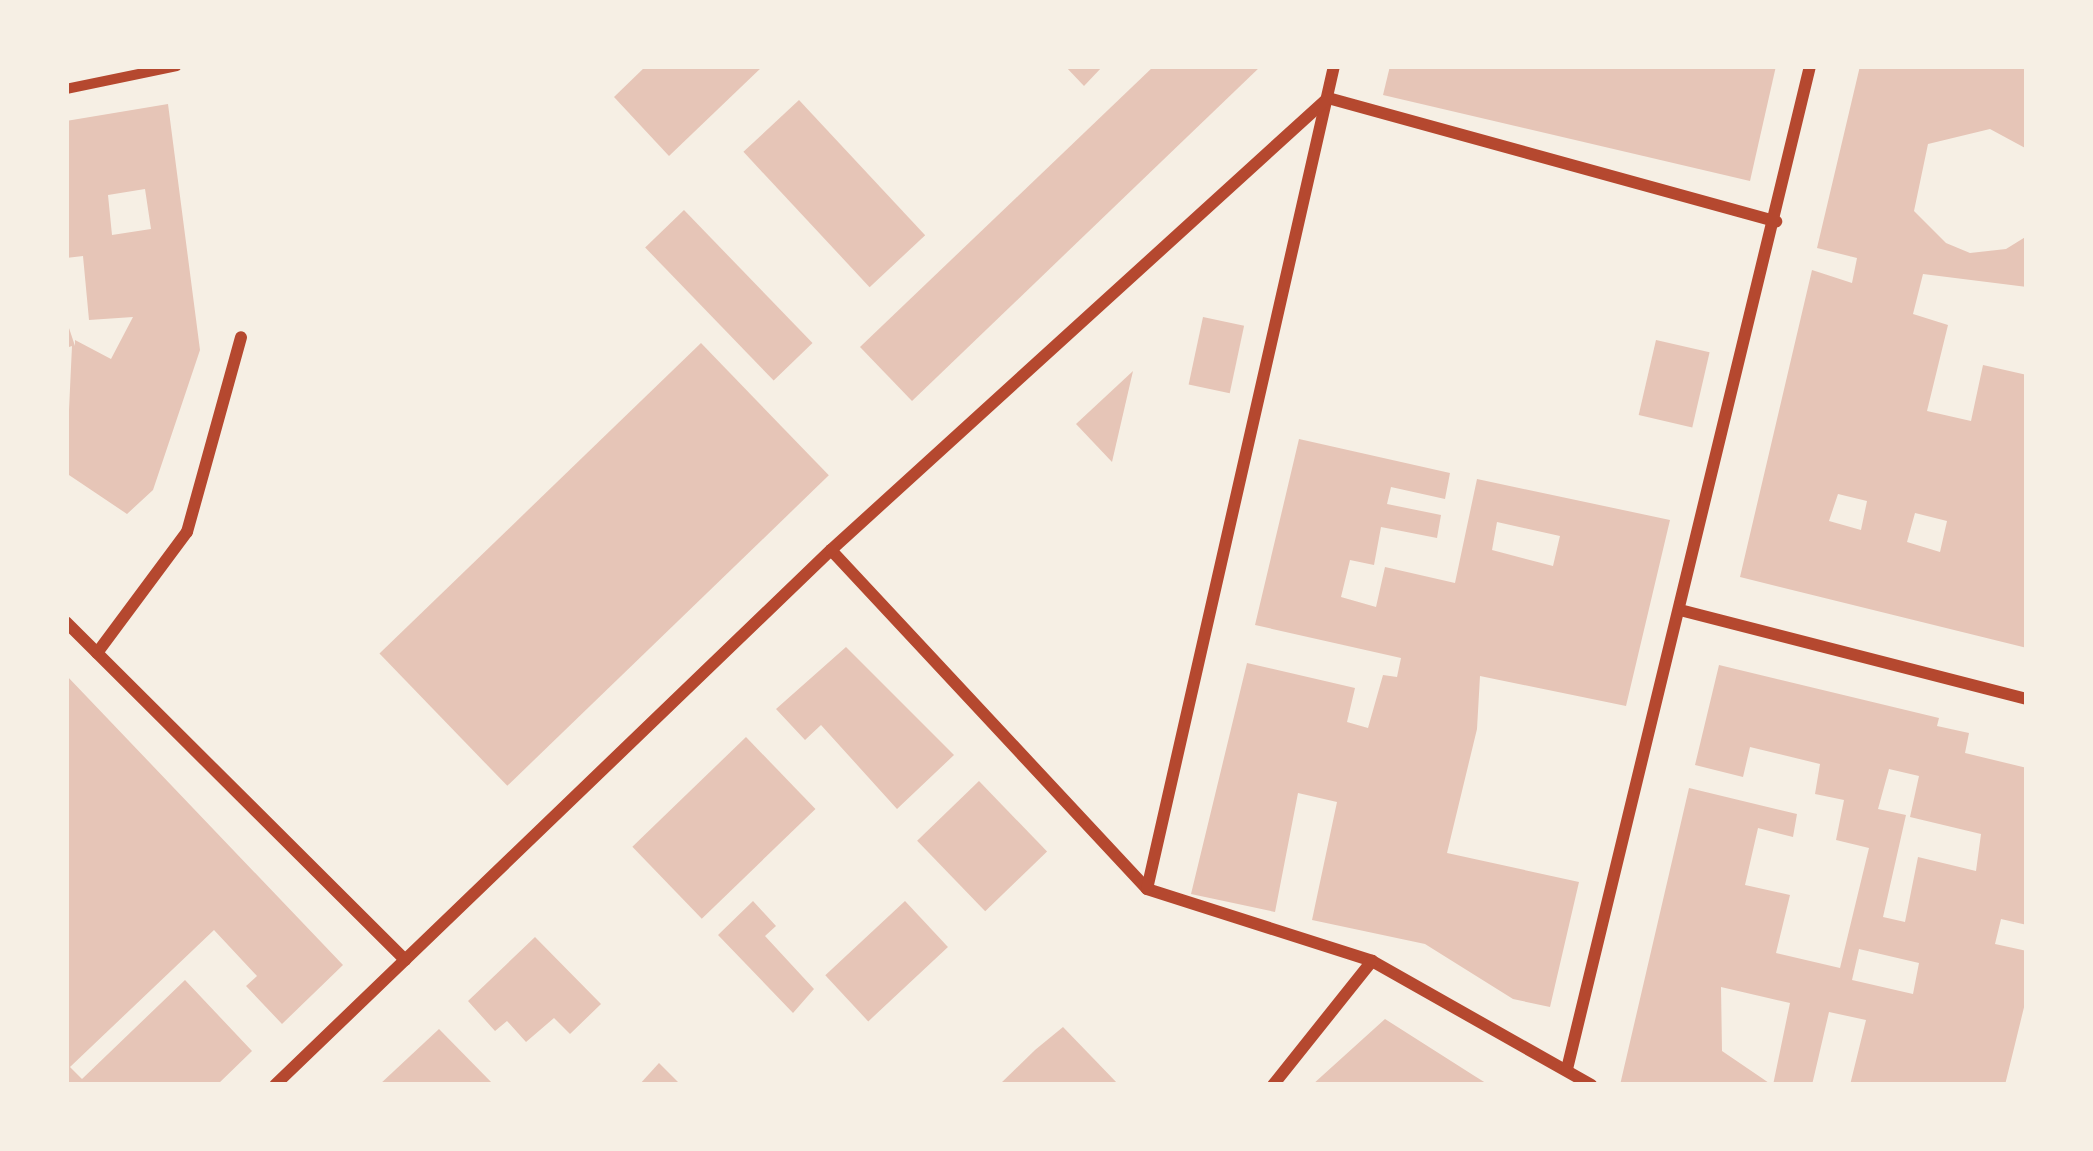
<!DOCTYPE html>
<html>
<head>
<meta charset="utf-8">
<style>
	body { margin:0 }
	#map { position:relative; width:2093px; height:1151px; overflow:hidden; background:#f6efe4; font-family:Rubik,sans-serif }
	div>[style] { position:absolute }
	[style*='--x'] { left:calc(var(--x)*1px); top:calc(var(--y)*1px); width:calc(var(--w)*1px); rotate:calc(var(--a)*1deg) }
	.building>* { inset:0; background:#e6c5b7; transform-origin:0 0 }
	.pedestrian>* { height:10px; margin:-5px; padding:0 5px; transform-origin:5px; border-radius:5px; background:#b5482f }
	.minor>* { height:12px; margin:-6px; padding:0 6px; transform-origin:6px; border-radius:6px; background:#b5482f }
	span { translate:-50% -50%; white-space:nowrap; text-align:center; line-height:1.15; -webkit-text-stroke:12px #f6efe4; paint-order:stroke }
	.frame { position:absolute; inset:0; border:69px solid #f6efe4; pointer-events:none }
</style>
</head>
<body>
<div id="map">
	<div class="building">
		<div style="clip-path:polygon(646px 66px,763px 66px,669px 156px,614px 97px)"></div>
		<div style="clip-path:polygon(1065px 66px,1103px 66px,1084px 86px)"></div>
		<div style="clip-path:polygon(1154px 66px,1261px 66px,912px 401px,860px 347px)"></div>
		<div style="clip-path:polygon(1390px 66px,1776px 66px,1750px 181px,1383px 95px)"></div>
		<div style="clip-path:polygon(evenodd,1860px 66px,2027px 66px,2027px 149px,1990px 129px,1928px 144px,1914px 211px,1946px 243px,1970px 253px,2006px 249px,2027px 236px,2027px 287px,1923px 274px,1913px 314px,1948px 325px,1927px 411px,1971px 421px,1983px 365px,2027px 375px,2027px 648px,1740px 577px,1812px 270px,1852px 283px,1857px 258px,1817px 248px,1860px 66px,1838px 494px,1867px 501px,1861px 530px,1829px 521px,1838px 494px,1860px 66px,1915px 513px,1947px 521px,1940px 552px,1907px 542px,1915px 513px)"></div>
		<div style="left:799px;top:100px;width:185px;height:76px;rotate:47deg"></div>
		<div style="clip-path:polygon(evenodd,168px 104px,200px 350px,153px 490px,127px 514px,66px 473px,72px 346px,66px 348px,66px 319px,75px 346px,75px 340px,111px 359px,133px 317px,89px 320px,83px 256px,66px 258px,66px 121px,168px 104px,145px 189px,151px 229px,112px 235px,108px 195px,145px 189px)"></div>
		<div style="left:684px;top:210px;width:185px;height:54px;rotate:46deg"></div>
		<div style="left:1203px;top:317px;width:42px;height:69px;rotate:12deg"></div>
		<div style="left:1656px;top:340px;width:55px;height:77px;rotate:13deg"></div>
		<div style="left:701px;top:343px;width:184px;height:447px;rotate:46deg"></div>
		<div style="clip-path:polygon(1133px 371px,1112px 462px,1076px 424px)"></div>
		<div style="clip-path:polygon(evenodd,1299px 439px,1450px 473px,1445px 499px,1391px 487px,1387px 504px,1441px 515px,1437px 538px,1381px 527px,1374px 565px,1350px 560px,1341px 597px,1376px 607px,1385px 567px,1455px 583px,1477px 479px,1670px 520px,1626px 706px,1480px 676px,1477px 729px,1447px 853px,1579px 882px,1550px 1007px,1513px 999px,1425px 944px,1312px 920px,1337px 802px,1298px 793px,1275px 912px,1191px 894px,1247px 663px,1355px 688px,1347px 722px,1368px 728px,1383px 675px,1397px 677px,1401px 658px,1255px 625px,1299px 439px,1497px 522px,1560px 536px,1553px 566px,1492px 550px,1497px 522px)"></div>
		<div style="clip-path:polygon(846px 647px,954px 755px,897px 809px,821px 725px,805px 740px,776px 709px)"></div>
		<div style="clip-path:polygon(evenodd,1719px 665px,1939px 718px,1937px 726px,1969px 733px,1965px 753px,2027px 768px,2027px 925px,2001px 919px,1995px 944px,2027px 951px,2027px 995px,2005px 1085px,1850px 1085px,1866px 1020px,1829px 1012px,1812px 1085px,1773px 1085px,1790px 1003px,1721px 987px,1722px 1051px,1772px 1085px,1620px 1085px,1689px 788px,1797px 814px,1793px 837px,1758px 828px,1745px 885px,1790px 895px,1776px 953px,1840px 968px,1869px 848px,1836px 840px,1844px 800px,1815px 794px,1820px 764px,1750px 747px,1743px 777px,1695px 765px,1719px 665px,1889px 769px,1919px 776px,1910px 817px,1981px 834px,1976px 871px,1918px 857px,1905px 922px,1883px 917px,1906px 815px,1878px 809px,1889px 769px,1719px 665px,1859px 949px,1919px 963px,1913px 994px,1852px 980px,1859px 949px)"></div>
		<div style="clip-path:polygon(66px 675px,343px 965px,282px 1024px,246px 986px,257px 976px,214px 930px,70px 1067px,82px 1079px,185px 980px,252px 1051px,217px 1085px,66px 1085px)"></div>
		<div style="left:746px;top:737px;width:100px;height:158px;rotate:46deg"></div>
		<div style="left:979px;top:781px;width:98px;height:86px;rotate:46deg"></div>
		<div style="clip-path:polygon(753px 901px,776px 926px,765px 936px,814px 989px,793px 1013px,718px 935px)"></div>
		<div style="left:905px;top:901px;width:63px;height:109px;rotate:47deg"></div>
		<div style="clip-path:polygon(535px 937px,601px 1004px,570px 1034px,554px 1018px,526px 1042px,507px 1021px,495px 1031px,468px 1001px)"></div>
		<div style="clip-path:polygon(1385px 1019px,1473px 1075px,1489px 1085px,1312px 1085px)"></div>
		<div style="clip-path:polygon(1063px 1027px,1119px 1085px,999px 1085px,1035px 1050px)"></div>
		<div style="clip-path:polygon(439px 1029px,494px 1085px,379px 1085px)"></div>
		<div style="clip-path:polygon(659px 1063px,681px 1085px,639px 1085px)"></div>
	</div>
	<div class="pedestrian">
		<div style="--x:66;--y:89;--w:113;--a:-11.7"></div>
	</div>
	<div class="minor">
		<div style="--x:1328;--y:98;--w:465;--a:15.4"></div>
		<div style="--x:831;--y:550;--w:463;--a:47"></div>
		<div style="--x:1147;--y:889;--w:236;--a:17.7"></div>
		<div style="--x:1372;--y:961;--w:252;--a:29.5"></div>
		<div style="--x:1680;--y:610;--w:358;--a:14.4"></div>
		<div style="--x:66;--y:622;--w:479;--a:44.9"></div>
		<div style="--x:97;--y:653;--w:151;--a:-53.4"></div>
		<div style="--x:187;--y:532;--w:202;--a:-74.5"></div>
		<div style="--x:1147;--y:889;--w:844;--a:-77.2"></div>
		<div style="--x:1567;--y:1069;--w:1032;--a:-76.38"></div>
		<div style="--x:275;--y:1085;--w:772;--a:-43.9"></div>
		<div style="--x:831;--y:550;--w:672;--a:-42.29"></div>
		<div style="--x:1273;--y:1085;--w:159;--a:-51.4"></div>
	</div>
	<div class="frame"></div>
</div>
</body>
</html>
